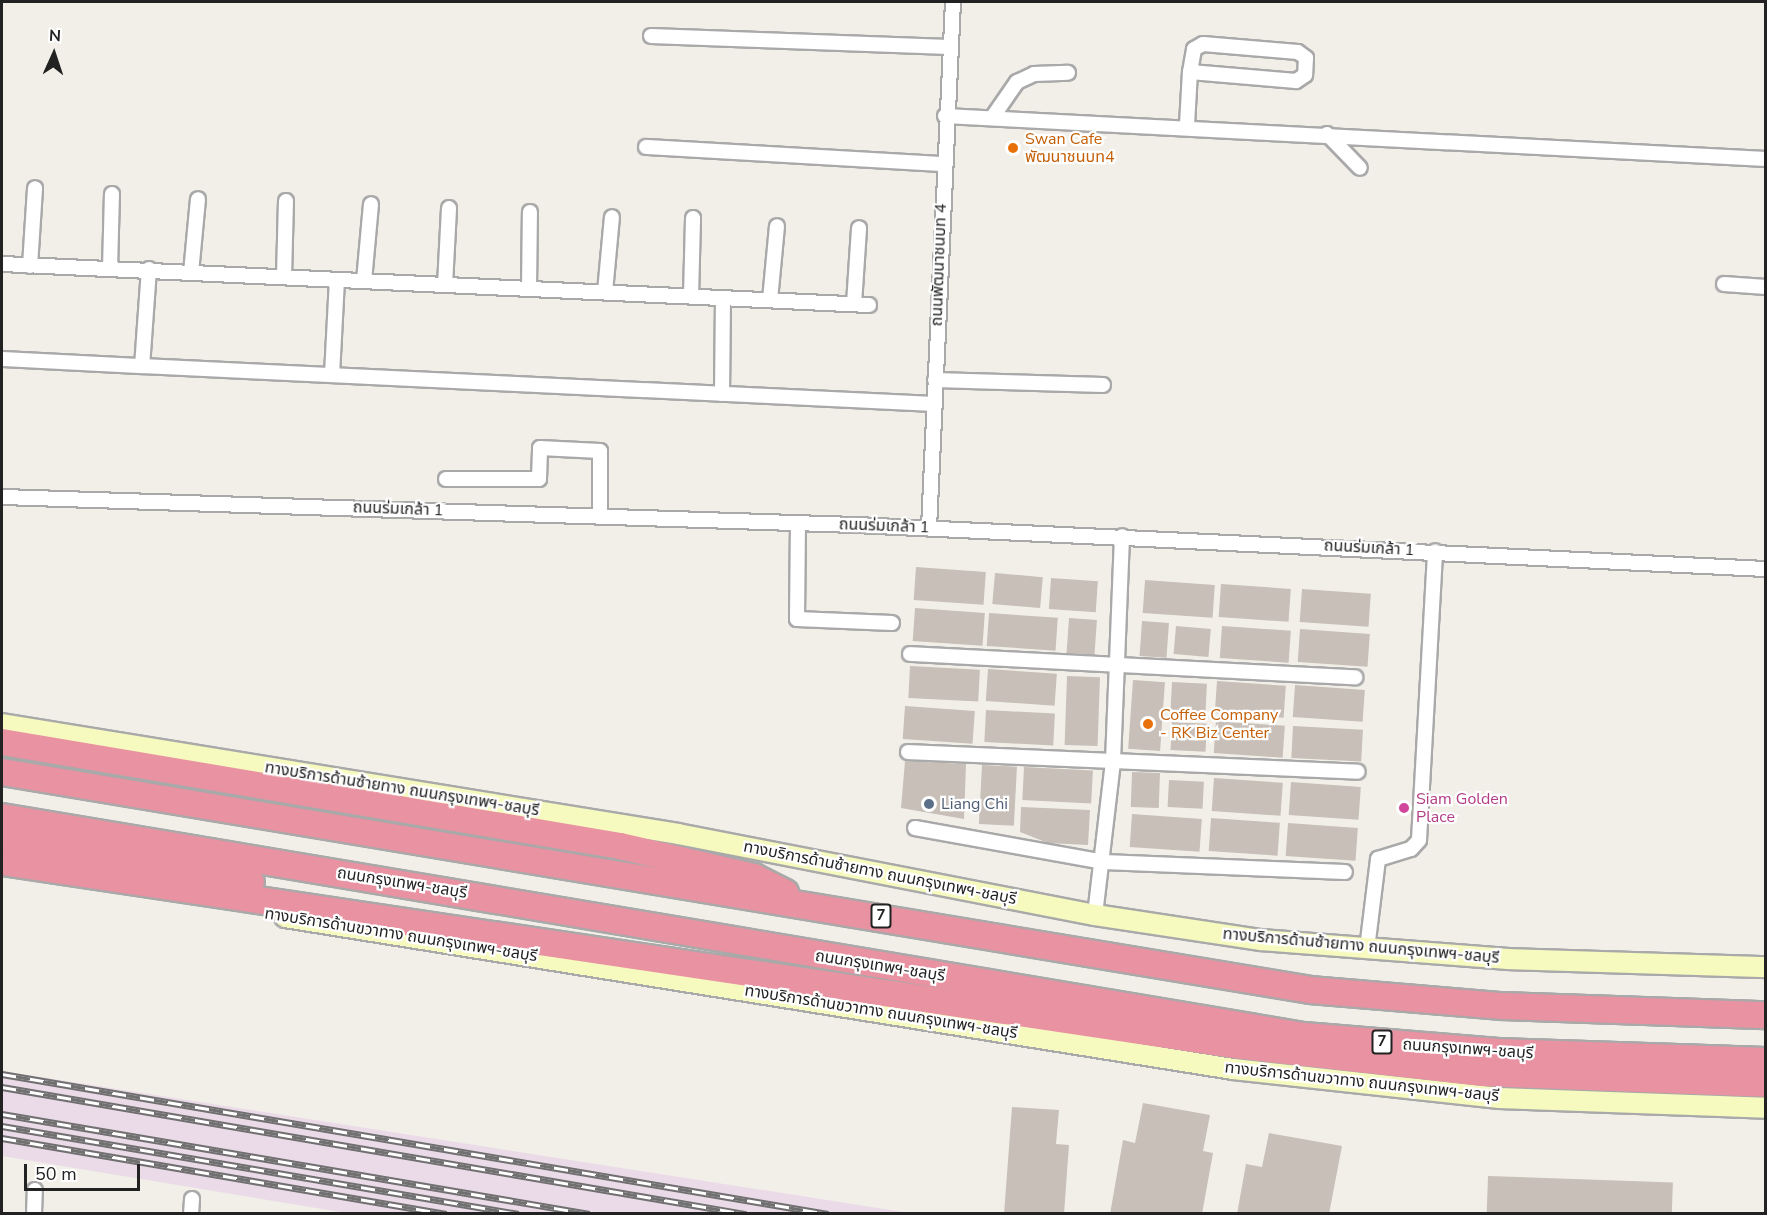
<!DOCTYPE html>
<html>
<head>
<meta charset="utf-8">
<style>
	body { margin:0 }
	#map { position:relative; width:1767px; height:1215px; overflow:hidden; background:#f2efe9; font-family:"Nunito Sans","Noto Sans Thai",sans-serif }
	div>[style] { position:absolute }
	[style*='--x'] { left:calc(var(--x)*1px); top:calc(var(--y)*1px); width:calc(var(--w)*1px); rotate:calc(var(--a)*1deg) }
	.industrial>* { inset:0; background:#ebdbe8 }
	.building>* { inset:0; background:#c7bfb8; transform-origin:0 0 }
	.roads { filter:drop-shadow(2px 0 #a9a9a9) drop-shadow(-2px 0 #a9a9a9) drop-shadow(0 2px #a9a9a9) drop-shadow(0 -2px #a9a9a9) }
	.minor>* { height:14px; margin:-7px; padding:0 7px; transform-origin:7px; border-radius:7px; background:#fff }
	.secondary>* { height:20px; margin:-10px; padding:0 10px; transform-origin:10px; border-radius:10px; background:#f7fabf }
	.motorway>* { height:26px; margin:-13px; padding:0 13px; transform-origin:13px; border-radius:13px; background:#e892a2 }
	.rail>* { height:7px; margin-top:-3.5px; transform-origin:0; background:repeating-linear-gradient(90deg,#fff 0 14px,#707070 0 28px); box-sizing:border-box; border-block:2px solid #707070 }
	.dots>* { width:16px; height:16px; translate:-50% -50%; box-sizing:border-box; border:3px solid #fff; border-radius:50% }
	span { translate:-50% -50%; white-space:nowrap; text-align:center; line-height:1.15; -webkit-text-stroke:4.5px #fff; paint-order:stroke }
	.shield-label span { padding:2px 4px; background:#fff; border:2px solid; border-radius:4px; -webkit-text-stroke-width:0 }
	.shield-label { font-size:15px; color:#222; font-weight:700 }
	.food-label { font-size:16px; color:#c56008 }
	.left { translate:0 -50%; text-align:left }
	.street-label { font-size:16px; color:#222 }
	.hotel-label { font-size:16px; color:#b23c85 }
	.service-label { font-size:16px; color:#4e5e75 }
	.frame { position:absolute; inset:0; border:3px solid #222; pointer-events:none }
	.north { position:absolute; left:24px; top:24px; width:60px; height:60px; -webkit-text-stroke:4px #fff; paint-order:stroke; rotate:3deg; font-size:16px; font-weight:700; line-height:24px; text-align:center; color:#222 }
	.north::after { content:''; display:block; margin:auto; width:21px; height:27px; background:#222; clip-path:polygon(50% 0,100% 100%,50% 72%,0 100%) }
	.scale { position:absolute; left:24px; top:1164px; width:116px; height:27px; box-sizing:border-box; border:3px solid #222; border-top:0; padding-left:8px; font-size:18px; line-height:21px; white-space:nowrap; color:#222; -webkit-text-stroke:4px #fff; paint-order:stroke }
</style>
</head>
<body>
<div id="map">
	<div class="industrial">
		<div style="clip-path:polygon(2px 1071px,878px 1208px,911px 1213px,346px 1213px,2px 1156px)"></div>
	</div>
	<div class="building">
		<div style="left:916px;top:567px;width:70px;height:33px;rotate:4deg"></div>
		<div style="left:995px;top:573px;width:48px;height:31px;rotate:5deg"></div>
		<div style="left:1051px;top:578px;width:47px;height:31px;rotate:4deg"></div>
		<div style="left:1145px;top:580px;width:70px;height:33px;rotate:4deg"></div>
		<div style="left:1221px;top:584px;width:70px;height:33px;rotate:4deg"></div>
		<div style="left:1302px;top:589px;width:69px;height:33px;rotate:4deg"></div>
		<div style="left:915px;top:608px;width:70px;height:33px;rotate:4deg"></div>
		<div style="left:989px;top:613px;width:69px;height:33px;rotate:4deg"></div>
		<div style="left:1069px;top:618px;width:28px;height:35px;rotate:4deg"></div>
		<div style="left:1142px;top:621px;width:27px;height:35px;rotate:4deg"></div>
		<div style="left:1176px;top:626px;width:35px;height:28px;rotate:5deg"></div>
		<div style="left:1222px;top:626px;width:69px;height:32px;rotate:4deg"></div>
		<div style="left:1300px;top:629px;width:70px;height:33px;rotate:4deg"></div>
		<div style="left:910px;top:666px;width:70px;height:32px;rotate:3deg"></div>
		<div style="left:988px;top:669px;width:69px;height:32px;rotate:4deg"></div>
		<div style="left:1067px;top:676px;width:33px;height:69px;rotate:2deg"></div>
		<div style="left:1133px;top:680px;width:32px;height:69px;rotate:4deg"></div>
		<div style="left:1217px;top:681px;width:69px;height:32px;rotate:4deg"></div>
		<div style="left:1172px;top:682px;width:35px;height:28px;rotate:3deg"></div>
		<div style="left:1295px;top:685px;width:70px;height:32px;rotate:4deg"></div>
		<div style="left:905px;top:706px;width:70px;height:33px;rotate:4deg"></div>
		<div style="left:986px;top:710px;width:69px;height:32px;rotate:3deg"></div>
		<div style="left:1216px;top:721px;width:69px;height:32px;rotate:4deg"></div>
		<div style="left:1172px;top:722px;width:35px;height:28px;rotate:3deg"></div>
		<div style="left:1293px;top:726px;width:70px;height:32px;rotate:3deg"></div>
		<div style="clip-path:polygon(905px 761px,966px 764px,964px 819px,901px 808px)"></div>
		<div style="left:982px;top:765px;width:35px;height:59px;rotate:3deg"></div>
		<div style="left:1024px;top:767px;width:69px;height:33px;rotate:3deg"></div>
		<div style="left:1132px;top:772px;width:28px;height:35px;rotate:2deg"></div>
		<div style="left:1214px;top:778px;width:69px;height:33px;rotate:4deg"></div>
		<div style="left:1169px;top:780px;width:35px;height:27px;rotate:3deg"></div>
		<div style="left:1291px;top:782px;width:70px;height:33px;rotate:4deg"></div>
		<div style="clip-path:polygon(1021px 807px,1090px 810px,1088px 845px,1048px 843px,1020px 832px)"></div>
		<div style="left:1132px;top:814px;width:70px;height:33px;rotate:4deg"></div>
		<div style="left:1211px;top:818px;width:69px;height:33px;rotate:4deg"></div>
		<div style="left:1288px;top:823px;width:70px;height:33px;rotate:4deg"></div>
		<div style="clip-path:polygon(1143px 1103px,1210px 1115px,1203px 1151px,1213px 1153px,1202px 1214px,1110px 1214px,1123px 1140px,1135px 1143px)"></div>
		<div style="clip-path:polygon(1012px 1107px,1059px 1110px,1056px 1144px,1069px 1145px,1064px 1214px,1004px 1214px)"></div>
		<div style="clip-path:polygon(1269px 1133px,1342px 1146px,1329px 1214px,1237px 1214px,1246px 1164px,1262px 1167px)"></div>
		<div style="left:1488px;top:1176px;width:185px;height:38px;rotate:2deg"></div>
	</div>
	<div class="roads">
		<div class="minor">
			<div style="--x:651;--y:36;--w:298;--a:2.1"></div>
			<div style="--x:1203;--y:44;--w:95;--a:4.8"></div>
			<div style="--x:1298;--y:52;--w:10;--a:37"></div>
			<div style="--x:1306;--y:58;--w:17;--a:93"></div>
			<div style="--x:1305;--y:75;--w:11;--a:146"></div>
			<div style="--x:1296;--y:81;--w:106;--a:-175.1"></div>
			<div style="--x:1190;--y:72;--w:23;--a:-80"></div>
			<div style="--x:1194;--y:49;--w:10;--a:-29"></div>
			<div style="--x:945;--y:116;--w:822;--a:3"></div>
			<div style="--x:992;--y:118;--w:44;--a:-55.2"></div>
			<div style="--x:1017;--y:82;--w:19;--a:-25"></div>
			<div style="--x:1034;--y:74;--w:34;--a:-2"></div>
			<div style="--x:1187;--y:125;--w:53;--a:-86.8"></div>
			<div style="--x:1327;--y:134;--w:47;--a:45.9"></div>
			<div style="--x:646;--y:147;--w:297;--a:3.3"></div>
			<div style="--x:2;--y:264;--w:868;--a:2.71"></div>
			<div style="--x:30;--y:266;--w:78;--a:-86.3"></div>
			<div style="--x:110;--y:269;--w:75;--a:-88.5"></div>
			<div style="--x:149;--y:269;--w:97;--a:94.1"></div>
			<div style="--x:142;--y:366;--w:793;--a:2.75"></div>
			<div style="--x:191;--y:273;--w:74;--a:-84.6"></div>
			<div style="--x:284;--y:277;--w:76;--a:-88.5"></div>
			<div style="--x:364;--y:281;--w:77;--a:-84.8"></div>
			<div style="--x:1724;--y:284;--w:42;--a:4.1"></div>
			<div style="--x:445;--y:285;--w:77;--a:-87"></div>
			<div style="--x:529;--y:289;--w:77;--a:-89.3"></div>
			<div style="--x:605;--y:292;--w:75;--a:-84.7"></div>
			<div style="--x:691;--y:296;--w:78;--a:-88.5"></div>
			<div style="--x:770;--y:300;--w:74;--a:-84.6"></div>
			<div style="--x:854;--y:304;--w:76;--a:-86.2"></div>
			<div style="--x:2;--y:359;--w:140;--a:2.9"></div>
			<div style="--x:332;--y:375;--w:95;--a:-87"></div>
			<div style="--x:935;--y:380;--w:168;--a:1.7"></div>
			<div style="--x:722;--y:394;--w:96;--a:-89.4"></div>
			<div style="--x:446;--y:479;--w:93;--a:0"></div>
			<div style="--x:539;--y:479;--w:31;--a:-88"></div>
			<div style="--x:540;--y:448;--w:60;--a:2.9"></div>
			<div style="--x:600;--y:451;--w:65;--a:90"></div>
			<div style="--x:2;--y:497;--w:854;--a:1.88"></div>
			<div style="--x:856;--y:525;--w:911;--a:2.77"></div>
			<div style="--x:798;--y:523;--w:96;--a:90.6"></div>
			<div style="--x:797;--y:619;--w:95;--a:2.4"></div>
			<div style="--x:929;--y:528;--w:527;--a:-87.39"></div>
			<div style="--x:910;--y:654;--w:446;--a:3"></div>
			<div style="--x:908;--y:752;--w:450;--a:2.5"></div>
			<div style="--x:915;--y:828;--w:192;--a:10.2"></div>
			<div style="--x:1104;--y:862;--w:241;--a:2.4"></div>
			<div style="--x:1095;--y:915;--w:155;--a:-83.3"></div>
			<div style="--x:1113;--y:761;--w:225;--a:-87.7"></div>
			<div style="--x:1367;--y:949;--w:91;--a:-83"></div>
			<div style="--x:1378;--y:859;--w:34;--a:-17"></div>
			<div style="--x:1411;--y:849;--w:12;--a:-48"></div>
			<div style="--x:1419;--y:840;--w:289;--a:-86.8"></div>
			<div style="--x:34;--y:1214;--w:24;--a:-88"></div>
			<div style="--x:191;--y:1214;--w:15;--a:-86"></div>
		</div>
		<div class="secondary">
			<div style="--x:2;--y:724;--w:685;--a:9.24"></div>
			<div style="--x:678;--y:834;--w:425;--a:11"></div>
			<div style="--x:1095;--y:915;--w:168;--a:8.6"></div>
			<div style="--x:1261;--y:940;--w:248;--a:4.4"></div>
			<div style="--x:1508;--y:959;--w:258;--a:1.8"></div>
			<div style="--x:285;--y:917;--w:960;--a:9.11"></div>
			<div style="--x:1233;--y:1069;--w:268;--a:6.2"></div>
			<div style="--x:1499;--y:1098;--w:267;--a:2.1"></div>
		</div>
		<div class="motorway">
			<div style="--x:2;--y:742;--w:627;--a:9.55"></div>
			<div style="--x:620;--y:846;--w:138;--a:13"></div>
			<div style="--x:754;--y:877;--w:35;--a:27"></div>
			<div style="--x:2;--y:772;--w:1326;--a:9.46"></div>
			<div style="--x:1310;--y:990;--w:193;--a:4.8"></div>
			<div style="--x:1502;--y:1006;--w:264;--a:2"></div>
			<div style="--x:2;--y:817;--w:1320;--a:9.55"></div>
			<div style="--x:1304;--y:1036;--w:195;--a:4.7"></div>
			<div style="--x:1498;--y:1052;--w:268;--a:1.9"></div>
			<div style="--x:2;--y:842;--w:252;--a:9.1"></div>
			<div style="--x:2;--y:862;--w:1246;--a:8.45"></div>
			<div style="--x:1234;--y:1045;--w:251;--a:6.4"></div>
			<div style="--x:1483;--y:1073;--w:283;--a:2.2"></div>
		</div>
	</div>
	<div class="rail">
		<div style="--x:2;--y:1074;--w:838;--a:9.62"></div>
		<div style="--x:2;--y:1087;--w:755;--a:9.69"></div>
		<div style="--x:2;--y:1114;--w:596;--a:9.65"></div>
		<div style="--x:2;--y:1126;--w:524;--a:9.66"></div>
		<div style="--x:2;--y:1138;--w:451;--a:9.7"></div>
	</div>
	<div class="dots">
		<div style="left:1013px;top:148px;background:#e8710a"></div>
		<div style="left:1148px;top:724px;background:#e8710a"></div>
		<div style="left:929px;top:804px;background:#5c6f8a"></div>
		<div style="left:1404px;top:808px;background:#d1479c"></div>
	</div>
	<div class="shield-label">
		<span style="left:881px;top:916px">7</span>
		<span style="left:1382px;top:1042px">7</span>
	</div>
	<div class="food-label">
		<span class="left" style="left:1025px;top:148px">Swan Cafe<br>พัฒนาชนบท4</span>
		<span class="left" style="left:1160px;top:724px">Coffee Company<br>- RK Biz Center</span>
	</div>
	<div class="street-label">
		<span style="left:939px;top:265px;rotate:-88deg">ถนนพัฒนาชนบท 4</span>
		<span style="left:398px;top:509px;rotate:2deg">ถนนร่มเกล้า 1</span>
		<span style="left:884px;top:526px;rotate:2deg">ถนนร่มเกล้า 1</span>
		<span style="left:1369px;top:548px;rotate:3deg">ถนนร่มเกล้า 1</span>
		<span style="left:402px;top:789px;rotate:9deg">ทางบริการด้านซ้ายทาง ถนนกรุงเทพฯ-ชลบุรี</span>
		<span style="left:880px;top:873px;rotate:11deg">ทางบริการด้านซ้ายทาง ถนนกรุงเทพฯ-ชลบุรี</span>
		<span style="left:402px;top:883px;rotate:9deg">ถนนกรุงเทพฯ-ชลบุรี</span>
		<span style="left:401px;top:935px;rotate:9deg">ทางบริการด้านขวาทาง ถนนกรุงเทพฯ-ชลบุรี</span>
		<span style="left:1361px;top:946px;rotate:5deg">ทางบริการด้านซ้ายทาง ถนนกรุงเทพฯ-ชลบุรี</span>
		<span style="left:880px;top:966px;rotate:9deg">ถนนกรุงเทพฯ-ชลบุรี</span>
		<span style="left:881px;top:1012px;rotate:9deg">ทางบริการด้านขวาทาง ถนนกรุงเทพฯ-ชลบุรี</span>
		<span style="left:1468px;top:1049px;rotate:4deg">ถนนกรุงเทพฯ-ชลบุรี</span>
		<span style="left:1362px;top:1082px;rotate:6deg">ทางบริการด้านขวาทาง ถนนกรุงเทพฯ-ชลบุรี</span>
	</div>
	<div class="hotel-label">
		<span class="left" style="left:1416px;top:808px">Siam Golden<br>Place</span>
	</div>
	<div class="service-label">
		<span class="left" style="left:941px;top:804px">Liang Chi</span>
	</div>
	<div class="frame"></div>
	<div class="north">N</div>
	<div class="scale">50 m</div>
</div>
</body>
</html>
